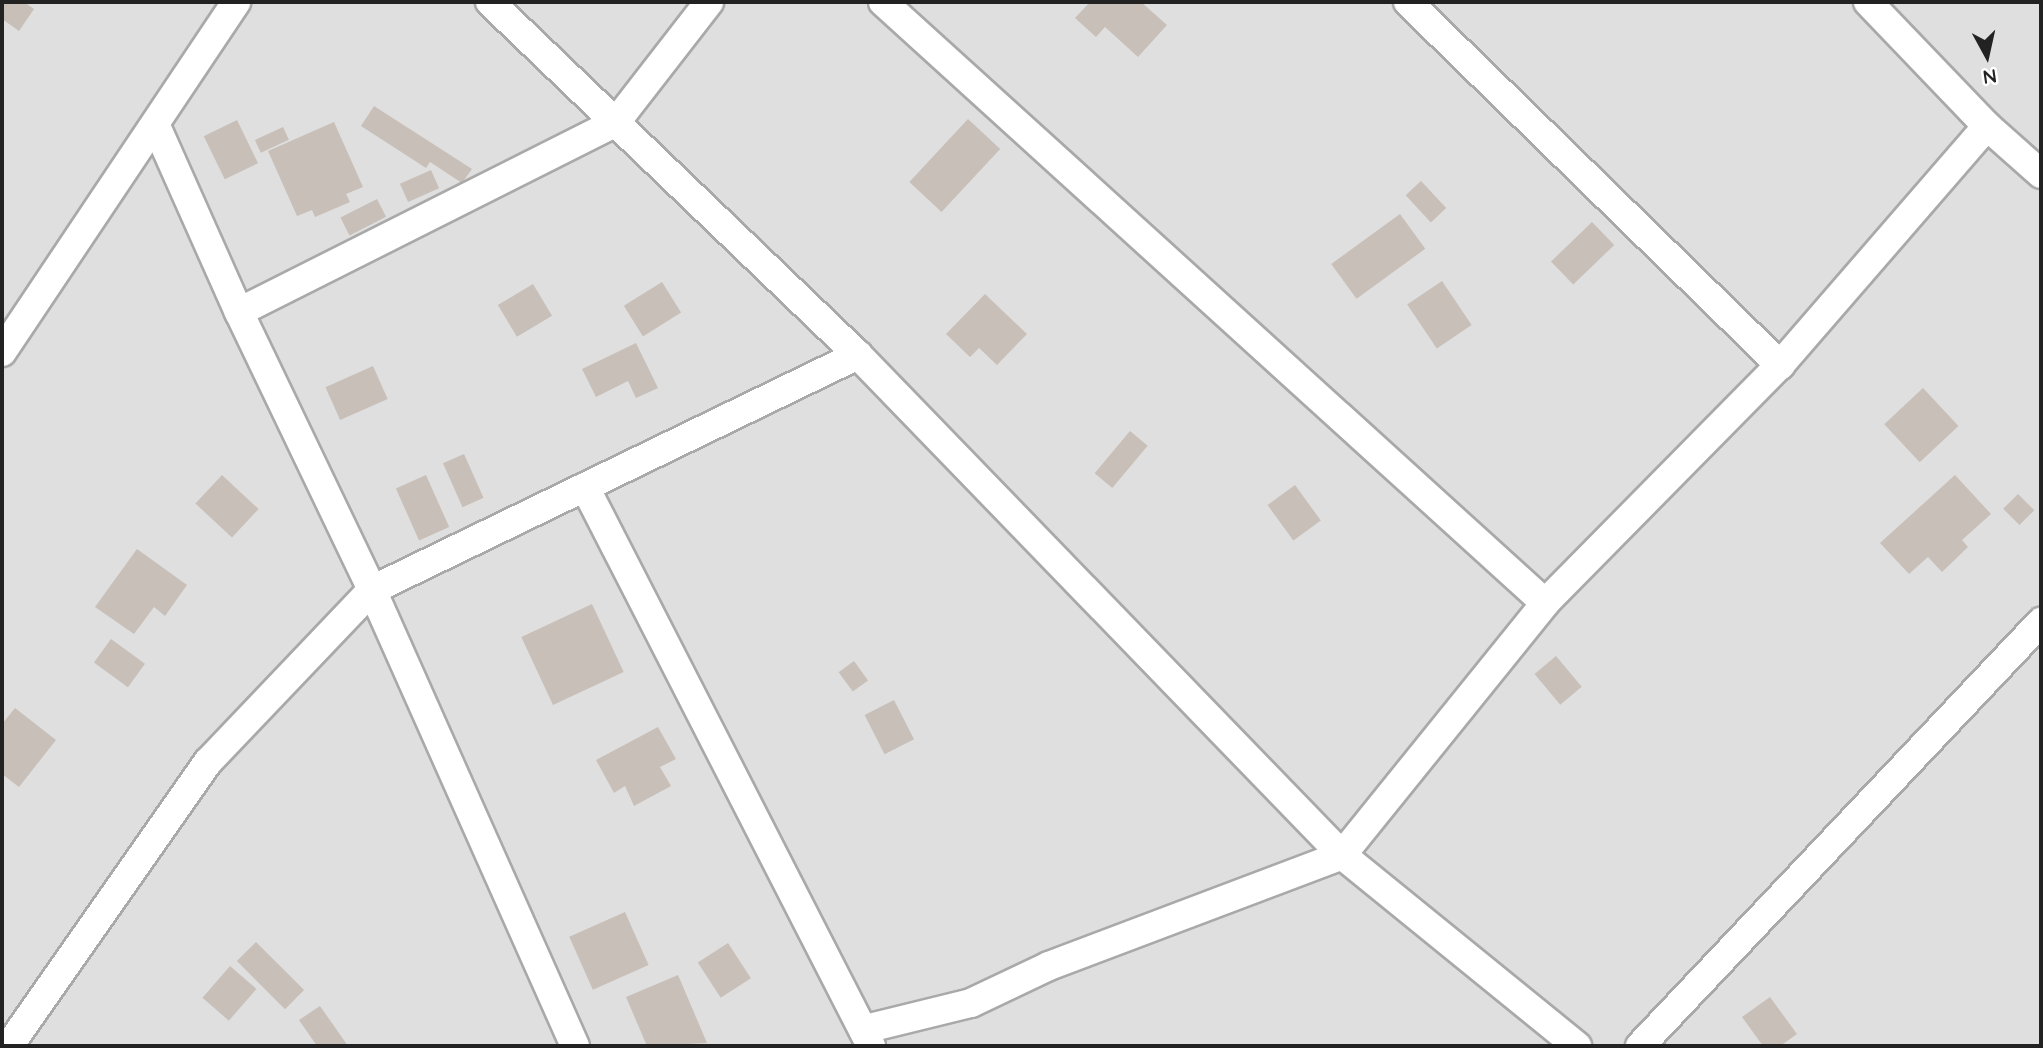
<!DOCTYPE html>
<html>
<head>
<meta charset="utf-8">
<style>
	body { margin:0 }
	#map { position:relative; width:2043px; height:1048px; overflow:hidden; background:#f2efe9; font-family:Quicksand,sans-serif }
	div>[style] { position:absolute }
	[style*='--x'] { left:calc(var(--x)*1px); top:calc(var(--y)*1px); width:calc(var(--w)*1px); rotate:calc(var(--a)*1deg) }
	.residential>* { inset:0; background:#e0dfdf; transform-origin:0 0 }
	.building>* { inset:0; background:#c7bfb8; transform-origin:0 0 }
	.roads { filter:drop-shadow(2px 0 #a9a9a9) drop-shadow(-2px 0 #a9a9a9) drop-shadow(0 2px #a9a9a9) drop-shadow(0 -2px #a9a9a9) }
	.minor>* { height:28px; margin:-14px; padding:0 14px; transform-origin:14px; border-radius:14px; background:#fff }
	span { translate:-50% -50%; white-space:nowrap; text-align:center; line-height:1.15; -webkit-text-stroke:5px #fff; paint-order:stroke }
	.frame { position:absolute; inset:0; border:4px solid #222; pointer-events:none }
	.north { position:absolute; left:1952px; top:21px; width:70px; height:70px; -webkit-text-stroke:5px #fff; paint-order:stroke; rotate:172deg; font-size:19px; font-weight:700; line-height:28px; text-align:center; color:#222 }
	.north::after { content:''; display:block; margin:auto; width:24px; height:32px; background:#222; clip-path:polygon(50% 0,100% 100%,50% 72%,0 100%) }
</style>
</head>
<body>
<div id="map">
	<div class="residential">
		<div style="left:2px;top:2px;width:2039px;height:1044px"></div>
	</div>
	<div class="building">
		<div style="clip-path:polygon(2px 2px,24px 2px,34px 9px,19px 31px,2px 19px)"></div>
		<div style="clip-path:polygon(1090px 2px,1141px 2px,1167px 25px,1138px 57px,1105px 27px,1096px 37px,1075px 18px)"></div>
		<div style="clip-path:polygon(374px 106px,472px 169px,462px 183px,430px 162px,426px 168px,361px 126px)"></div>
		<div style="left:968px;top:119px;width:44px;height:86px;rotate:43deg"></div>
		<div style="left:237px;top:120px;width:48px;height:37px;rotate:64deg"></div>
		<div style="clip-path:polygon(334px 122px,363px 187px,346px 194px,350px 202px,315px 217px,312px 210px,297px 216px,268px 151px)"></div>
		<div style="left:283px;top:127px;width:14px;height:31px;rotate:65deg"></div>
		<div style="left:431px;top:170px;width:20px;height:34px;rotate:66deg"></div>
		<div style="left:1421px;top:181px;width:37px;height:21px;rotate:47deg"></div>
		<div style="left:377px;top:199px;width:20px;height:41px;rotate:63deg"></div>
		<div style="left:1400px;top:214px;width:43px;height:85px;rotate:54deg"></div>
		<div style="left:1592px;top:222px;width:32px;height:57px;rotate:46deg"></div>
		<div style="left:1442px;top:281px;width:53px;height:42px;rotate:56deg"></div>
		<div style="left:662px;top:282px;width:36px;height:45px;rotate:58deg"></div>
		<div style="left:533px;top:284px;width:37px;height:41px;rotate:59deg"></div>
		<div style="clip-path:polygon(985px 294px,1027px 334px,997px 365px,979px 348px,970px 357px,946px 334px)"></div>
		<div style="clip-path:polygon(636px 343px,658px 388px,636px 398px,628px 381px,596px 397px,582px 369px)"></div>
		<div style="left:373px;top:366px;width:36px;height:52px;rotate:66deg"></div>
		<div style="left:1923px;top:388px;width:52px;height:53px;rotate:47deg"></div>
		<div style="left:1130px;top:431px;width:23px;height:55px;rotate:40deg"></div>
		<div style="left:464px;top:454px;width:48px;height:23px;rotate:66deg"></div>
		<div style="left:222px;top:475px;width:50px;height:39px;rotate:43deg"></div>
		<div style="left:426px;top:475px;width:57px;height:33px;rotate:66deg"></div>
		<div style="clip-path:polygon(1955px 475px,1991px 514px,1962px 540px,1968px 547px,1942px 572px,1928px 557px,1909px 574px,1880px 543px)"></div>
		<div style="left:1295px;top:485px;width:44px;height:34px;rotate:54deg"></div>
		<div style="left:2018px;top:494px;width:23px;height:21px;rotate:45deg"></div>
		<div style="clip-path:polygon(137px 549px,187px 585px,165px 616px,154px 607px,134px 634px,95px 607px)"></div>
		<div style="left:592px;top:604px;width:75px;height:78px;rotate:65deg"></div>
		<div style="left:111px;top:639px;width:42px;height:29px;rotate:36deg"></div>
		<div style="left:1556px;top:656px;width:40px;height:28px;rotate:50deg"></div>
		<div style="left:854px;top:661px;width:24px;height:19px;rotate:54deg"></div>
		<div style="left:894px;top:700px;width:44px;height:33px;rotate:63deg"></div>
		<div style="clip-path:polygon(15px 708px,56px 740px,19px 787px,2px 774px,2px 724px)"></div>
		<div style="clip-path:polygon(658px 727px,676px 759px,660px 767px,671px 786px,634px 806px,625px 786px,614px 793px,596px 760px)"></div>
		<div style="left:625px;top:912px;width:58px;height:61px;rotate:66deg"></div>
		<div style="left:256px;top:942px;width:68px;height:27px;rotate:45deg"></div>
		<div style="left:728px;top:943px;width:42px;height:36px;rotate:57deg"></div>
		<div style="left:230px;top:966px;width:35px;height:42px;rotate:41deg"></div>
		<div style="clip-path:polygon(678px 975px,707px 1043px,647px 1046px,626px 997px)"></div>
		<div style="clip-path:polygon(1770px 997px,1797px 1034px,1780px 1046px,1763px 1046px,1742px 1017px)"></div>
		<div style="clip-path:polygon(320px 1006px,348px 1046px,317px 1046px,299px 1020px)"></div>
	</div>
	<div class="roads">
		<div class="minor">
			<div style="--x:490;--y:2;--w:510;--a:43.81"></div>
			<div style="--x:858;--y:355;--w:696;--a:45.93"></div>
			<div style="--x:1342;--y:855;--w:303;--a:39.1"></div>
			<div style="--x:883;--y:2;--w:894;--a:42.23"></div>
			<div style="--x:1408;--y:2;--w:520;--a:44.3"></div>
			<div style="--x:1868;--y:2;--w:172;--a:46.2"></div>
			<div style="--x:1987;--y:126;--w:72;--a:41.6"></div>
			<div style="--x:156;--y:126;--w:204;--a:66"></div>
			<div style="--x:239;--y:312;--w:308;--a:64.4"></div>
			<div style="--x:372;--y:590;--w:499;--a:66"></div>
			<div style="--x:239;--y:312;--w:422;--a:-26.7"></div>
			<div style="--x:616;--y:122;--w:152;--a:-52.2"></div>
			<div style="--x:2;--y:352;--w:421;--a:-56.2"></div>
			<div style="--x:585;--y:487;--w:628;--a:62.9"></div>
			<div style="--x:865;--y:1029;--w:109;--a:-13.8"></div>
			<div style="--x:971;--y:1003;--w:86;--a:-25.4"></div>
			<div style="--x:1049;--y:966;--w:313;--a:-20.7"></div>
			<div style="--x:1342;--y:855;--w:324;--a:-51.1"></div>
			<div style="--x:1545;--y:603;--w:334;--a:-45.4"></div>
			<div style="--x:1780;--y:365;--w:316;--a:-49.1"></div>
			<div style="--x:9;--y:1046;--w:347;--a:-55"></div>
			<div style="--x:208;--y:762;--w:238;--a:-46.4"></div>
			<div style="--x:372;--y:590;--w:540;--a:-25.81"></div>
			<div style="--x:1640;--y:1046;--w:584;--a:-46.6"></div>
		</div>
	</div>
	<div class="frame"></div>
	<div class="north">N</div>
</div>
</body>
</html>
